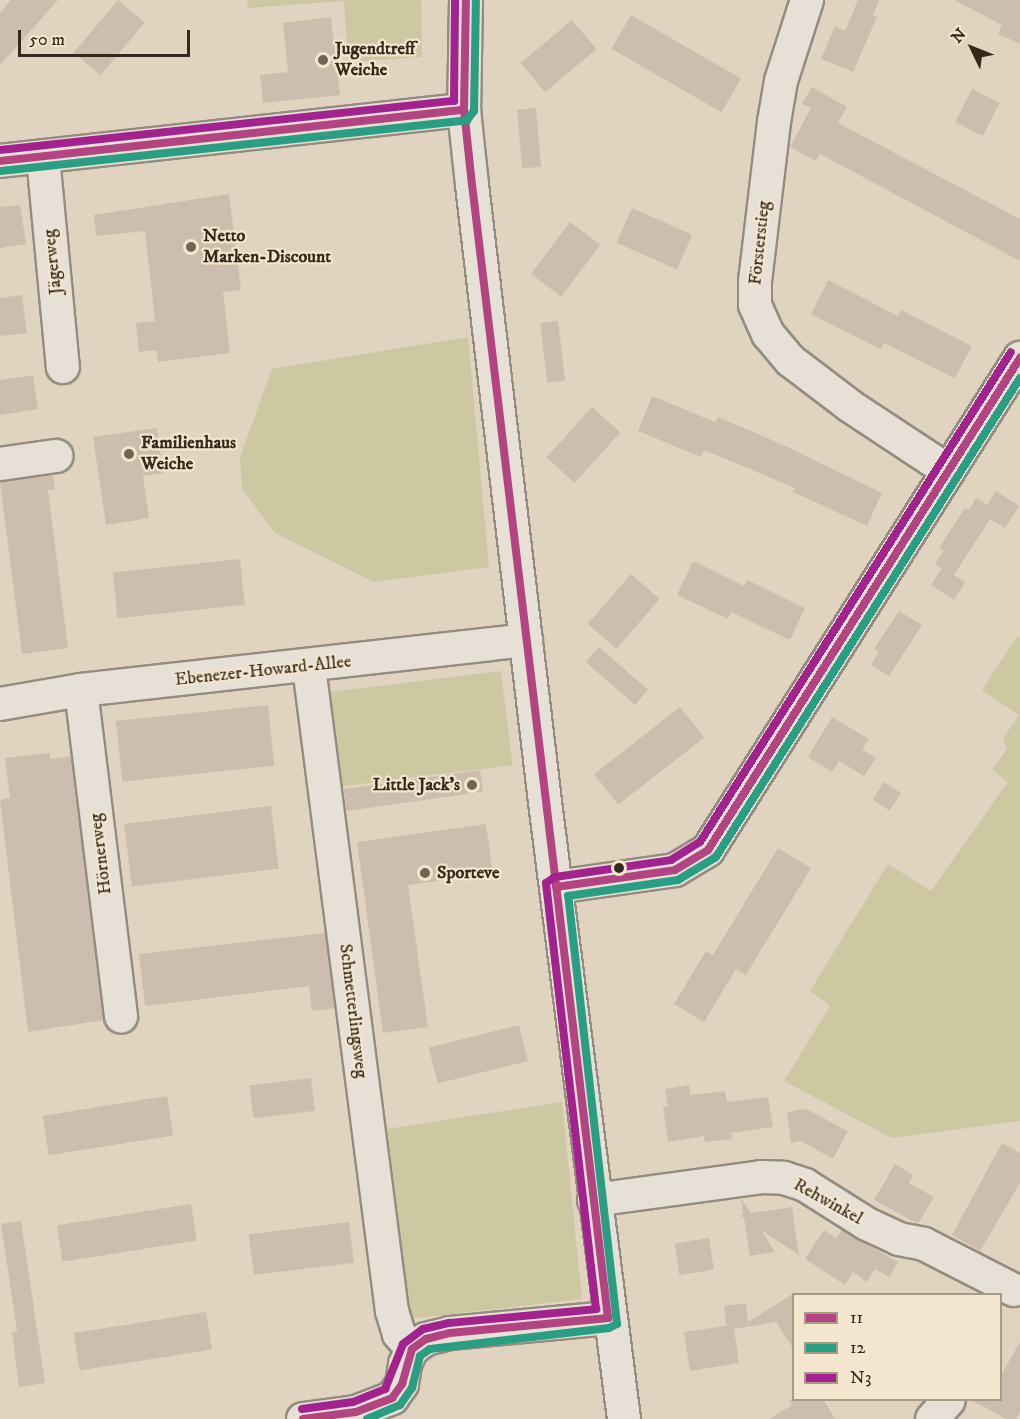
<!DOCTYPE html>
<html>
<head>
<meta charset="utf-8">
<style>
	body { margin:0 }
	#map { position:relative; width:1020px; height:1419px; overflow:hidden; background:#e0d4c0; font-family:"IM FELL DW Pica",serif }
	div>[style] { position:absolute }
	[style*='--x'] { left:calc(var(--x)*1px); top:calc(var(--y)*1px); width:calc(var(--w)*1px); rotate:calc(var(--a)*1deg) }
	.green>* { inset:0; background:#cdc7a2; transform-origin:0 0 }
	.building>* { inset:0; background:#cdbdae; transform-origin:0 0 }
	.roads { filter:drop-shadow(2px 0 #958c80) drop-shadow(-2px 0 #958c80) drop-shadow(0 2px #958c80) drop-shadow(0 -2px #958c80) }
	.minor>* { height:32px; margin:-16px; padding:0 16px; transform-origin:16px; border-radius:16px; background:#e6e0d6 }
	.bus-1>* { height:8px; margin:-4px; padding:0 4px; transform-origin:4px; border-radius:4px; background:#b24481 }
	.bus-2>* { height:8px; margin:-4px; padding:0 4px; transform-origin:4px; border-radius:4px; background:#2a9e83 }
	.bus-3>* { height:8px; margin:-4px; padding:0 4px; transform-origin:4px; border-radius:4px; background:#a2238e }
	.dots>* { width:16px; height:16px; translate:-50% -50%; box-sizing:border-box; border:3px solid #f3e5ce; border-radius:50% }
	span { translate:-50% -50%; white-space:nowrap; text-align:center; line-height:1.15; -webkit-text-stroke:4.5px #f3e5ce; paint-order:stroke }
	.poi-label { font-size:18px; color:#34291b; font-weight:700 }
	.left { translate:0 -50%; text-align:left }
	.right { translate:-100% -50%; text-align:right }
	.street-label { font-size:18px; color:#34291b }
	.legend { position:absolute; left:792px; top:1293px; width:210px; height:108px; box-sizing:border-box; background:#f3e5ce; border:2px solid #a79a86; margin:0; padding:8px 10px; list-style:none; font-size:18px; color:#34291b }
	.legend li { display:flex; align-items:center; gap:12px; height:30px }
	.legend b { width:30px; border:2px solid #a79a86 }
	.north { position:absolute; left:942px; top:18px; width:60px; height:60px; -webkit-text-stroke:4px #f3e5ce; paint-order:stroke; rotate:313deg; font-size:16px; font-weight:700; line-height:24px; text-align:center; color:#34291b }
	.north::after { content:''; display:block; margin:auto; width:21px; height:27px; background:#34291b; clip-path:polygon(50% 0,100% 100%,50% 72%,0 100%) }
	.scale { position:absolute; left:18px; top:30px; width:172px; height:27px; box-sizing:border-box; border:3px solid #34291b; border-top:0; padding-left:8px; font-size:18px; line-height:21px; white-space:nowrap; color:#34291b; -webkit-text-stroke:4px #f3e5ce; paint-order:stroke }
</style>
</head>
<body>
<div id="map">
	<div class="green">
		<div style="clip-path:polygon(247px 0,421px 0,422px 57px,348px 62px,344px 1px,248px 8px)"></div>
		<div style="clip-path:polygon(468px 337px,489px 567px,374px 582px,275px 533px,242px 489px,240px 457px,272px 369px)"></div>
		<div style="clip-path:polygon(1017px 636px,1020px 638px,1020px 1121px,892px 1138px,784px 1081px,830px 1006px,810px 991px,888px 864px,931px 891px,1008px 782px,992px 770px,1007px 749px,1003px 738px,1019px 715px,982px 690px)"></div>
		<div style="left:501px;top:671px;width:95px;height:180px;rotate:83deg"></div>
		<div style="clip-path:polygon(562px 1102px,582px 1299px,416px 1318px,404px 1314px,380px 1130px)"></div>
	</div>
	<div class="building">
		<div style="clip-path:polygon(11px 0,58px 0,0 65px,0 13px)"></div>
		<div style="left:118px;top:0;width:35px;height:69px;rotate:40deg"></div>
		<div style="clip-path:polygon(858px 0,879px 0,873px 15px,877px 17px,853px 72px,821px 59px,835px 26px,845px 31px)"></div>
		<div style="clip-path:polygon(954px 0,1020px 0,1020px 44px,998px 34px,1002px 25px)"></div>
		<div style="left:631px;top:15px;width:127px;height:39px;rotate:30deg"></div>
		<div style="clip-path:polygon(331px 17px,340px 95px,263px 103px,260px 75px,288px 72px,283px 23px)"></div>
		<div style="left:572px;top:20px;width:38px;height:67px;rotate:50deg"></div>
		<div style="clip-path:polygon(812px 87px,847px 107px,838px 123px,1020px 219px,1020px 261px,820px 154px,816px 161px,790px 147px,811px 108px,802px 104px)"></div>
		<div style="left:972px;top:89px;width:31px;height:37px;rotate:27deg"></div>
		<div style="left:536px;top:108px;width:59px;height:19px;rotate:85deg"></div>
		<div style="clip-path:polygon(229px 194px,241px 290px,223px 292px,230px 353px,158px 362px,156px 350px,139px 352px,136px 323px,155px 321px,145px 231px,96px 236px,94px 215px)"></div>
		<div style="clip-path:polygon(20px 205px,26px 244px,0 248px,0 207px)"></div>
		<div style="left:632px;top:208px;width:66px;height:38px;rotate:24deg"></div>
		<div style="left:570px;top:222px;width:38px;height:65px;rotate:37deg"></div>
		<div style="clip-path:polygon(828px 280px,898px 316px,901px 310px,972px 346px,955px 378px,884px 343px,881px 349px,811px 314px)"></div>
		<div style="clip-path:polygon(22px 295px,27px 333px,0 336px,0 298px)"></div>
		<div style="left:558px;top:321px;width:60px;height:18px;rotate:83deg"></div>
		<div style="clip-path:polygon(33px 375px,38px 409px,0 415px,0 380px)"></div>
		<div style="clip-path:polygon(652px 396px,715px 422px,718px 417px,781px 444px,882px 493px,867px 526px,793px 492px,795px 488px,704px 450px,701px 457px,638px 431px)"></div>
		<div style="left:592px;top:407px;width:38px;height:68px;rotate:42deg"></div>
		<div style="clip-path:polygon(157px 428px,163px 473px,143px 476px,149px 518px,106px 525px,93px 437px)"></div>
		<div style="clip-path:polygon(53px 475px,55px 489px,48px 490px,68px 648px,22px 654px,0 482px)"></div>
		<div style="clip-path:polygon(996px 491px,1019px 506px,1005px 528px,990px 519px,954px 575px,965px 582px,954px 600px,931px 585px,942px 568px,949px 573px,935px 564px,944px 551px,939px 548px,965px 508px,969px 510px,976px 498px,987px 505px)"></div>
		<div style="left:240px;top:559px;width:46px;height:128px;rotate:84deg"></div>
		<div style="clip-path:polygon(693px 561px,744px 586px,747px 580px,805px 608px,790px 640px,731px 612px,728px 619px,677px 595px)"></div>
		<div style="left:631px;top:574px;width:38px;height:66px;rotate:41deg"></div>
		<div style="clip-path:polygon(899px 611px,922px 625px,889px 676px,871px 665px,879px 652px,874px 649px)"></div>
		<div style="left:599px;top:647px;width:65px;height:20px;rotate:41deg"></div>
		<div style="left:268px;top:705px;width:61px;height:153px;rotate:84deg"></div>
		<div style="left:680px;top:707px;width:39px;height:109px;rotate:52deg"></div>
		<div style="clip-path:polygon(832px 717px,869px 739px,862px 750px,876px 758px,864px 776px,839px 761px,832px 772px,808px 757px)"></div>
		<div style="clip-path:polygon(50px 753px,50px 759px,71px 756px,104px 1020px,28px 1032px,0 800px,10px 798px,5px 758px)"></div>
		<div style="left:480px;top:770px;width:22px;height:138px;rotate:82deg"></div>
		<div style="left:884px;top:782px;width:20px;height:21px;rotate:33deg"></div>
		<div style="left:271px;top:806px;width:63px;height:148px;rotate:83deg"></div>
		<div style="clip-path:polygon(486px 824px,493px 873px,408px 885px,428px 1027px,383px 1033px,357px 842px)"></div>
		<div style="clip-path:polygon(778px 848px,811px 868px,746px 975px,736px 969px,704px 1022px,674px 1004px,706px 951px,713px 955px)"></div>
		<div style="clip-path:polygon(325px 933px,335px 1008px,312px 1011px,309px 986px,145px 1006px,139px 954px)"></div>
		<div style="left:519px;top:1025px;width:37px;height:93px;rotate:76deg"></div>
		<div style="left:311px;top:1078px;width:33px;height:62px;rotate:83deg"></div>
		<div style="clip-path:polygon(689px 1085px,690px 1095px,725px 1091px,727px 1102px,768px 1097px,773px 1127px,731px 1133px,732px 1139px,705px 1142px,704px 1136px,668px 1142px,663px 1107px,668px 1107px,665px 1089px)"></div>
		<div style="left:167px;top:1096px;width:40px;height:126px;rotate:81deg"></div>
		<div style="clip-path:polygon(806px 1109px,848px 1131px,833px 1159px,801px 1141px,791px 1143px,787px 1112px)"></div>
		<div style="clip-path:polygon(1002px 1143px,1020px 1153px,1020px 1183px,980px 1251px,952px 1235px)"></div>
		<div style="clip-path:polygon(895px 1164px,913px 1175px,909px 1183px,934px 1197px,918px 1224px,874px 1200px)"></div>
		<div style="clip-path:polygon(741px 1198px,751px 1213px,792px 1207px,799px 1255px,761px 1230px,775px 1252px,750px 1256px,744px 1218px,739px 1215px,743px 1215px)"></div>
		<div style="left:191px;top:1204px;width:37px;height:136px;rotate:81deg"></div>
		<div style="clip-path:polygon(21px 1221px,45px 1383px,19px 1387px,12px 1332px,17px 1331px,1px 1224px)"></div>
		<div style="left:349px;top:1222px;width:41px;height:101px;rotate:83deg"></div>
		<div style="clip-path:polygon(824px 1230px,836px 1238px,842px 1230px,898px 1262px,889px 1277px,875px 1269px,867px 1282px,853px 1272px,845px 1285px,805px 1259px)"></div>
		<div style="left:709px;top:1238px;width:32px;height:35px;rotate:81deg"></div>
		<div style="clip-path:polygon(794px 1293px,794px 1350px,776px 1322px,734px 1329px,739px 1363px,690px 1371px,684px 1332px,726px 1326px,724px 1306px,746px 1303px,748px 1322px)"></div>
		<div style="left:206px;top:1312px;width:38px;height:134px;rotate:81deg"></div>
		<div style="clip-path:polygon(1020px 1342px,1020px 1412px,1016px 1419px,1006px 1419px,971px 1400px,1000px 1400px,1000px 1377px)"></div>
		<div style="clip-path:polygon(788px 1400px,824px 1400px,835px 1419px,769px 1419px,792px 1405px)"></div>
	</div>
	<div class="roads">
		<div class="minor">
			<div style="--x:466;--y:0;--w:110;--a:91"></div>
			<div style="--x:464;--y:110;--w:75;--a:83.9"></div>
			<div style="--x:472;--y:185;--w:629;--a:83.25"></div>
			<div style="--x:546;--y:810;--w:614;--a:82.7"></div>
			<div style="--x:807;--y:0;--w:85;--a:107.8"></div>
			<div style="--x:781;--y:81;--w:42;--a:99.7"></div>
			<div style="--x:774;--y:122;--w:160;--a:96.8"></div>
			<div style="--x:755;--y:281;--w:24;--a:90"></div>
			<div style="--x:755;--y:305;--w:32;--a:66"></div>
			<div style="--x:768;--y:334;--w:35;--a:50"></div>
			<div style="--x:791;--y:361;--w:74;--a:37.3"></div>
			<div style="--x:850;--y:406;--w:116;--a:33.4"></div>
			<div style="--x:43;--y:157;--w:211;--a:84.6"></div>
			<div style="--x:0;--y:161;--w:467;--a:-6.3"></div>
			<div style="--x:0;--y:464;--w:57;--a:-8.1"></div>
			<div style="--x:309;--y:667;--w:649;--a:82.66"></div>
			<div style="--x:392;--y:1311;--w:24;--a:73"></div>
			<div style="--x:399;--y:1334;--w:20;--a:49"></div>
			<div style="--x:81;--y:690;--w:329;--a:83"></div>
			<div style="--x:0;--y:704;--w:82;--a:-9.8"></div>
			<div style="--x:81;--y:690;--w:448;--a:-6.4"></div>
			<div style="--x:556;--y:887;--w:120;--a:-8.1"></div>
			<div style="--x:675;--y:870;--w:39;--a:-31"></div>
			<div style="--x:708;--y:850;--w:583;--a:-57.62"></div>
			<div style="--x:594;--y:1200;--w:169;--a:-7.8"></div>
			<div style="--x:761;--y:1177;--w:23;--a:2"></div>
			<div style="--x:784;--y:1178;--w:22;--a:18"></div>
			<div style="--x:805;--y:1185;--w:73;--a:32.2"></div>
			<div style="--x:867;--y:1224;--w:35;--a:25"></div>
			<div style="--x:899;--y:1239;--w:25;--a:11"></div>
			<div style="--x:924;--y:1244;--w:101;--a:27.1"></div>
			<div style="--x:303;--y:1419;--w:53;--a:-7.5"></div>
			<div style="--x:356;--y:1412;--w:39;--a:-21"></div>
			<div style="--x:392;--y:1398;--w:17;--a:-54"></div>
			<div style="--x:402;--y:1384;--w:20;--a:-81"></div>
			<div style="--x:405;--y:1364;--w:17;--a:-65"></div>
			<div style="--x:412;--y:1349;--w:17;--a:-36"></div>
			<div style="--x:426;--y:1339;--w:25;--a:-14"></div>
			<div style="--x:450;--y:1333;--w:159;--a:-5.4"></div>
			<div style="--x:932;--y:1419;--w:25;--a:-48"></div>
		</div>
	</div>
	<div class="bus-1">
		<div style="--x:0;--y:161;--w:467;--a:-6.3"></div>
		<div style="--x:556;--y:887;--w:120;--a:-8.1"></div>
		<div style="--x:675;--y:870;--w:39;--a:-31"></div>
		<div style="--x:708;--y:850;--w:583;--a:-57.62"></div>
		<div style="--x:303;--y:1419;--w:53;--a:-7.5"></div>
		<div style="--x:356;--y:1412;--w:39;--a:-21"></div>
		<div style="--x:392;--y:1398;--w:17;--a:-54"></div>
		<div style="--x:402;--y:1384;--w:36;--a:-74"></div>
		<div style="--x:412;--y:1349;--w:17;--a:-36"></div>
		<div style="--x:426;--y:1339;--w:25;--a:-14"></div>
		<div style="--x:450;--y:1333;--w:159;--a:-5.4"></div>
		<div style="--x:608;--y:1318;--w:1141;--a:-96.84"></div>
		<div style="--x:472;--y:185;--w:75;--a:-96.1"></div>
		<div style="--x:464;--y:110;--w:110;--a:-89"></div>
	</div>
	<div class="bus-2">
		<div style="--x:1;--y:171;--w:469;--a:-6.2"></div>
		<div style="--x:467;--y:120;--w:11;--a:-52"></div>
		<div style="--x:474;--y:111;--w:111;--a:-89"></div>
		<div style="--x:367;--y:1419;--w:36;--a:-23"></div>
		<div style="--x:400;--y:1405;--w:21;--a:-55"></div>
		<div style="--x:412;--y:1388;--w:33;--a:-76"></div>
		<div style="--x:420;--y:1356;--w:12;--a:-35"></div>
		<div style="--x:430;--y:1349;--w:180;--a:-6.7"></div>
		<div style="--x:609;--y:1328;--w:9;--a:-27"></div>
		<div style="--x:617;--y:1324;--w:431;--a:-96.5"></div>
		<div style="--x:568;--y:896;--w:111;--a:-8.3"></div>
		<div style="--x:678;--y:880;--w:44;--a:-31.2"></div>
		<div style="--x:716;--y:857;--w:567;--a:-57.6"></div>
	</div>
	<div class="bus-3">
		<div style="--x:0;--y:150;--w:457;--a:-6.2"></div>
		<div style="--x:454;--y:101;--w:101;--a:-89.4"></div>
		<div style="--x:302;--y:1409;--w:51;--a:-7.8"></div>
		<div style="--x:353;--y:1402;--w:35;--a:-22"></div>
		<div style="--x:385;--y:1389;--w:48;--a:-68.2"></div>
		<div style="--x:403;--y:1344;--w:25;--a:-37"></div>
		<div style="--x:423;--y:1329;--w:27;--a:-13"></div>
		<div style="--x:449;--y:1323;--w:148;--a:-5.4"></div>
		<div style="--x:596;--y:1309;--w:429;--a:-96.7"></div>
		<div style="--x:546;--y:883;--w:11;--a:-34"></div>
		<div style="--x:555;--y:877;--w:117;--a:-8.3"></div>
		<div style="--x:671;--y:860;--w:34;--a:-32"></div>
		<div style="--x:700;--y:842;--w:580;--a:-57.6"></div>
	</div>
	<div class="dots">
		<div style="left:323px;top:60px;background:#706555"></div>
		<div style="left:191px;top:247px;background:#706555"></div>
		<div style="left:129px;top:454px;background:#706555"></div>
		<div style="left:472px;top:785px;background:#706555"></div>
		<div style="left:619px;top:868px;background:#34291b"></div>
		<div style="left:425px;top:873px;background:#706555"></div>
	</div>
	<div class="poi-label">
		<span class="left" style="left:335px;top:60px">Jugendtreff<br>Weiche</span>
		<span class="left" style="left:203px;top:247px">Netto<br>Marken-Discount</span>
		<span class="left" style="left:141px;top:454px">Familienhaus<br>Weiche</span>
		<span class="right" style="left:460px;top:785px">Little Jack's</span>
		<span class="left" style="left:437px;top:873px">Sporteve</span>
	</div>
	<div class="street-label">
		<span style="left:760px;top:243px;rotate:-84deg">Försterstieg</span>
		<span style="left:53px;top:262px;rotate:-96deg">Jägerweg</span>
		<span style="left:263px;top:671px;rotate:-6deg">Ebenezer-Howard-Allee</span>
		<span style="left:101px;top:854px;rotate:-97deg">Hörnerweg</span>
		<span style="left:353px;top:1011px;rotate:83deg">Schmetterlingsweg</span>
		<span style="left:828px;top:1202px;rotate:29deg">Rehwinkel</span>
	</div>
	<ul class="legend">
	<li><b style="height:8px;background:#b24481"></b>11</li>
	<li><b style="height:8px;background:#2a9e83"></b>12</li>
	<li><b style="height:8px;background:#a2238e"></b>N3</li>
	</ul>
	<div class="north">N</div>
	<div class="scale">50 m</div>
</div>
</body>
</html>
